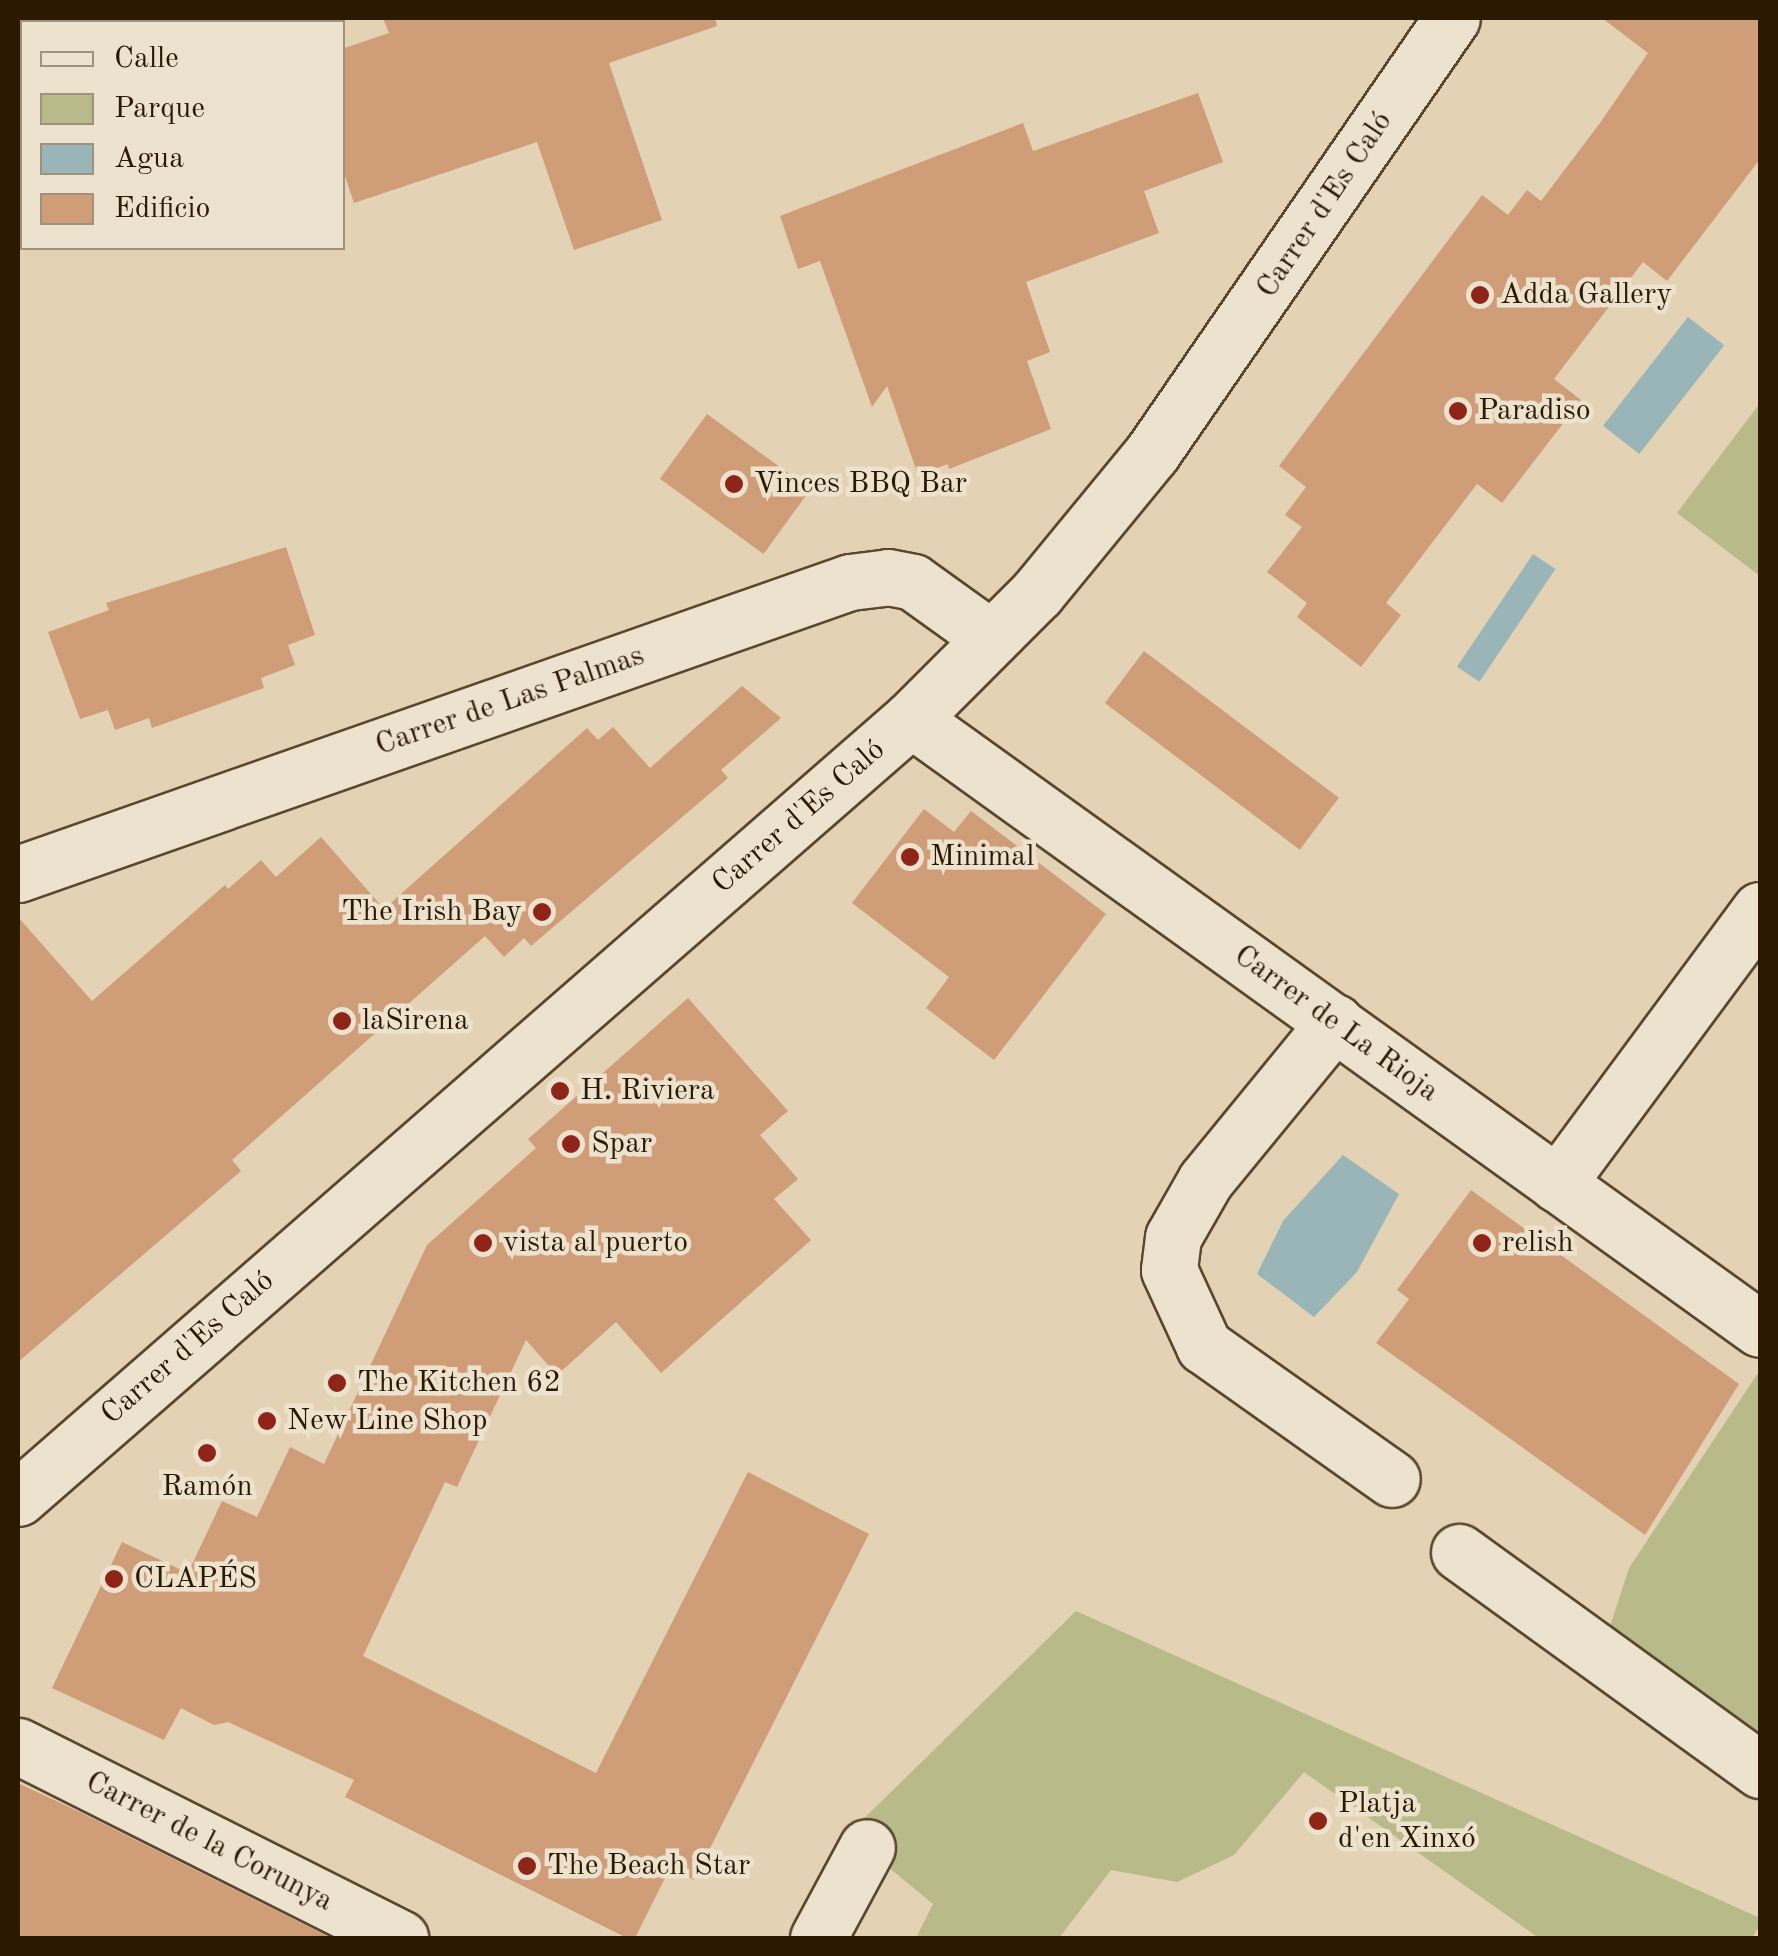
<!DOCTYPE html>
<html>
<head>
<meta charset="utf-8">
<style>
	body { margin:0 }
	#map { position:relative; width:1778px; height:1956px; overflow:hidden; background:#e3d2b3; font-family:"Old Standard TT",serif }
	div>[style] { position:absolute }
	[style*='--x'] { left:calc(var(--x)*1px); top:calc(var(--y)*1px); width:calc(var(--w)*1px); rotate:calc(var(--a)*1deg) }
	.green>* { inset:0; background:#b9ba89 }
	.water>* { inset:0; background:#9ab5b8; transform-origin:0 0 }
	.building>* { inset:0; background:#cf9d78; transform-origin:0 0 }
	.roads { filter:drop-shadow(2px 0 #59472e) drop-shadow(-2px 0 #59472e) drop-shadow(0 2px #59472e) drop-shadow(0 -2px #59472e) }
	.minor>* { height:55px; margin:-27.5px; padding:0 27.5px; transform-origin:27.5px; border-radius:27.5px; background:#ede2ce }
	.dots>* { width:28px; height:28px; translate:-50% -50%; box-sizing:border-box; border:5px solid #ede2ce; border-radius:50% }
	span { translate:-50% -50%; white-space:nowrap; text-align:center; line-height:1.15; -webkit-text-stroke:9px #ede2ce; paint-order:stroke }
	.street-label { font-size:30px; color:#2b1902 }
	.poi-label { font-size:30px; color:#2b1902 }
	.left { translate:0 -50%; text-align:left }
	.right { translate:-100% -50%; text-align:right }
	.frame { position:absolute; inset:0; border:20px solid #2b1902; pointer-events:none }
	.legend { position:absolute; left:20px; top:20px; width:325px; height:230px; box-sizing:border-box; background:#ede2ce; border:2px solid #9f927c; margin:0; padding:12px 18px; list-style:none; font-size:30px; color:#2b1902 }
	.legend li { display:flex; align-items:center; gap:20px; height:50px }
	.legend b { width:50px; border:2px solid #9f927c }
</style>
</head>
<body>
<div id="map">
	<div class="green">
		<div style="clip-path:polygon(1760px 403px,1760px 576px,1677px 513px)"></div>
		<div style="clip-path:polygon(1760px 1370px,1760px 1740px,1608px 1633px,1629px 1568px)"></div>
		<div style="clip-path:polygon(1076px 1611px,1760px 1918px,1760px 1925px,1752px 1938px,1539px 1938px,1304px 1772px,1234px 1855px,1177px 1882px,1111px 1870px,1059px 1938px,916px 1938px,933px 1904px,848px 1834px)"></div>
	</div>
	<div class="water">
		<div style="left:1688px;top:317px;width:46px;height:138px;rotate:38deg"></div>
		<div style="left:1533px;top:554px;width:27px;height:136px;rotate:34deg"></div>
		<div style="clip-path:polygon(1343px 1155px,1399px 1194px,1357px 1272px,1314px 1317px,1257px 1274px,1283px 1221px)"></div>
	</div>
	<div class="building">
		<div style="clip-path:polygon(383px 18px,715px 18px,717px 26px,609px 63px,662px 220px,574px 250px,537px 142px,354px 203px,342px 167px,342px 49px,389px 33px)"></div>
		<div style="clip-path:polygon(1602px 18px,1760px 18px,1760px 159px,1667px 281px,1643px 262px,1554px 379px,1581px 400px,1502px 503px,1477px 484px,1386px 603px,1401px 615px,1361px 667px,1297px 617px,1307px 603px,1267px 572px,1302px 527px,1285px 515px,1306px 487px,1279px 466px,1482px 195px,1508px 215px,1527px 190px,1541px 201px,1600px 123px,1648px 53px)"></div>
		<div style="clip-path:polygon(1198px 93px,1223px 162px,1144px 191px,1159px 233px,1026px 282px,1050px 352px,1027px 361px,1051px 429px,949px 469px,948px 464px,918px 475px,887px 386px,872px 407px,820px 261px,798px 269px,780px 216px,1023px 123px,1033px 151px)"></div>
		<div style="left:707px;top:414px;width:128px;height:80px;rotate:36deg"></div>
		<div style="clip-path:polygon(286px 547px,315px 635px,288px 645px,295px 665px,261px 678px,264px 688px,152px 728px,149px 718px,115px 730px,108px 710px,80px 719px,48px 632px,109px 610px,106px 603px)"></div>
		<div style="left:1144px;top:651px;width:244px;height:65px;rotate:37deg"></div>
		<div style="clip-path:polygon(742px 686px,781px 718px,721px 770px,728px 778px,531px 946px,524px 938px,504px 957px,485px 936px,232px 1160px,241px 1171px,18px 1362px,18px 917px,92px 1001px,225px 885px,228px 889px,261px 860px,276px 877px,321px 837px,384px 909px,587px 728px,598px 740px,613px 727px,650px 768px)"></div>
		<div style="clip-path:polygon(924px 809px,954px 832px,971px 811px,1106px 914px,994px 1060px,926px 1008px,949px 977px,852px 903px)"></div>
		<div style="clip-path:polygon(688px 998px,788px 1111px,760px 1135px,798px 1179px,774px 1199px,811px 1240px,661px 1373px,616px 1322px,557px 1375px,526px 1340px,457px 1487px,445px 1482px,363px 1656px,596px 1773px,748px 1472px,869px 1534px,694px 1880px,670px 1868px,635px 1938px,627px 1938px,345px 1797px,354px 1780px,228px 1722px,214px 1725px,181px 1708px,164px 1740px,52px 1688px,122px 1542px,188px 1573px,222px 1501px,257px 1517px,290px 1447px,324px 1464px,427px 1245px,536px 1148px,528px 1139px)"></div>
		<div style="clip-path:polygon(1471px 1190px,1739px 1384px,1645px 1535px,1376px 1343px,1409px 1299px,1397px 1290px)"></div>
		<div style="clip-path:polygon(18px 1783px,84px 1814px,331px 1938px,18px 1938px)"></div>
	</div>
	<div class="roads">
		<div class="minor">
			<div style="--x:35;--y:22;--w:16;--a:-15"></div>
			<div style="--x:911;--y:719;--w:1045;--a:35.7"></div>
			<div style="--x:18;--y:874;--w:882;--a:-19.34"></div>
			<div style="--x:850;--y:582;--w:38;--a:-7"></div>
			<div style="--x:888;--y:577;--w:25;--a:11"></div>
			<div style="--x:913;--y:582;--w:96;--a:35.7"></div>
			<div style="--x:1335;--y:1022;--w:205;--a:129.3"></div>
			<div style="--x:1205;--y:1181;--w:64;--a:119.7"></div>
			<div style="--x:1173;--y:1237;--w:33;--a:97"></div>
			<div style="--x:1169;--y:1270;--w:84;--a:65.3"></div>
			<div style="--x:1204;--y:1346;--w:230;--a:35.3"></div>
			<div style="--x:1557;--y:1184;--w:341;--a:-53.5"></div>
			<div style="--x:18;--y:1498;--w:1185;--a:-41.1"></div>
			<div style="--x:911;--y:719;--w:178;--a:-45"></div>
			<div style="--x:1037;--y:593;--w:181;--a:-50.6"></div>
			<div style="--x:1152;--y:453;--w:528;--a:-55.41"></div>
			<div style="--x:1459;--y:1552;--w:372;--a:35.9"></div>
			<div style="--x:18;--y:1746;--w:428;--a:26.7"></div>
			<div style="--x:818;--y:1938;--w:103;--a:-61.7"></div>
		</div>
	</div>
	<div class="dots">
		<div style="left:1480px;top:295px;background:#8f2418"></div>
		<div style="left:1458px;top:411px;background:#8f2418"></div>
		<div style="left:734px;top:484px;background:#8f2418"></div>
		<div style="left:910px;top:857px;background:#8f2418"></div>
		<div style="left:542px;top:912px;background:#8f2418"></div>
		<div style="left:342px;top:1021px;background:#8f2418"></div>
		<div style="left:560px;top:1091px;background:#8f2418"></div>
		<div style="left:571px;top:1144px;background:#8f2418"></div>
		<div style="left:483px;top:1243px;background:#8f2418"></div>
		<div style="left:1482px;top:1243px;background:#8f2418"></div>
		<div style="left:337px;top:1383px;background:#8f2418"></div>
		<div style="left:267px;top:1421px;background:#8f2418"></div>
		<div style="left:207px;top:1453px;background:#8f2418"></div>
		<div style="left:114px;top:1579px;background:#8f2418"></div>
		<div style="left:1318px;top:1821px;background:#8f2418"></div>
		<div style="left:527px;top:1866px;background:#8f2418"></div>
	</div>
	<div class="street-label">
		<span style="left:1325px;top:205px;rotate:-56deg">Carrer d'Es Caló</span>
		<span style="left:510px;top:701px;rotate:-19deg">Carrer de Las Palmas</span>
		<span style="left:799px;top:817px;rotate:-41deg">Carrer d'Es Caló</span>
		<span style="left:1336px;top:1024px;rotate:36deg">Carrer de La Rioja</span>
		<span style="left:188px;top:1348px;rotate:-41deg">Carrer d'Es Caló</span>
		<span style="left:209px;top:1842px;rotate:27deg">Carrer de la Corunya</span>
	</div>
	<div class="poi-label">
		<span class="left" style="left:1500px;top:295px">Adda Gallery</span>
		<span class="left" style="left:1478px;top:411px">Paradiso</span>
		<span class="left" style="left:754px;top:484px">Vinces BBQ Bar</span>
		<span class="left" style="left:930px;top:857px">Minimal</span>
		<span class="right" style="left:522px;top:912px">The Irish Bay</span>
		<span class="left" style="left:362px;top:1021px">laSirena</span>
		<span class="left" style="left:580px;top:1091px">H. Riviera</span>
		<span class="left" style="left:591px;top:1144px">Spar</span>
		<span class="left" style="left:503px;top:1243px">vista al puerto</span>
		<span class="left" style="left:1502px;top:1243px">relish</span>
		<span class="left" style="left:357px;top:1383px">The Kitchen 62</span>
		<span class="left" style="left:287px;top:1421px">New Line Shop</span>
		<span style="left:207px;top:1487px">Ramón</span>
		<span class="left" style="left:134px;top:1579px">CLAPÉS</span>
		<span class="left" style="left:1338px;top:1821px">Platja<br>d'en Xinxó</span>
		<span class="left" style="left:547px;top:1866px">The Beach Star</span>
	</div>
	<div class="frame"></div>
	<ul class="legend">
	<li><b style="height:12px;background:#ede2ce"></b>Calle</li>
	<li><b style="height:28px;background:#b9ba89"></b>Parque</li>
	<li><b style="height:28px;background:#9ab5b8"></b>Agua</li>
	<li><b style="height:28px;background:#cf9d78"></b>Edificio</li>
	</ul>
</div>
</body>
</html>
